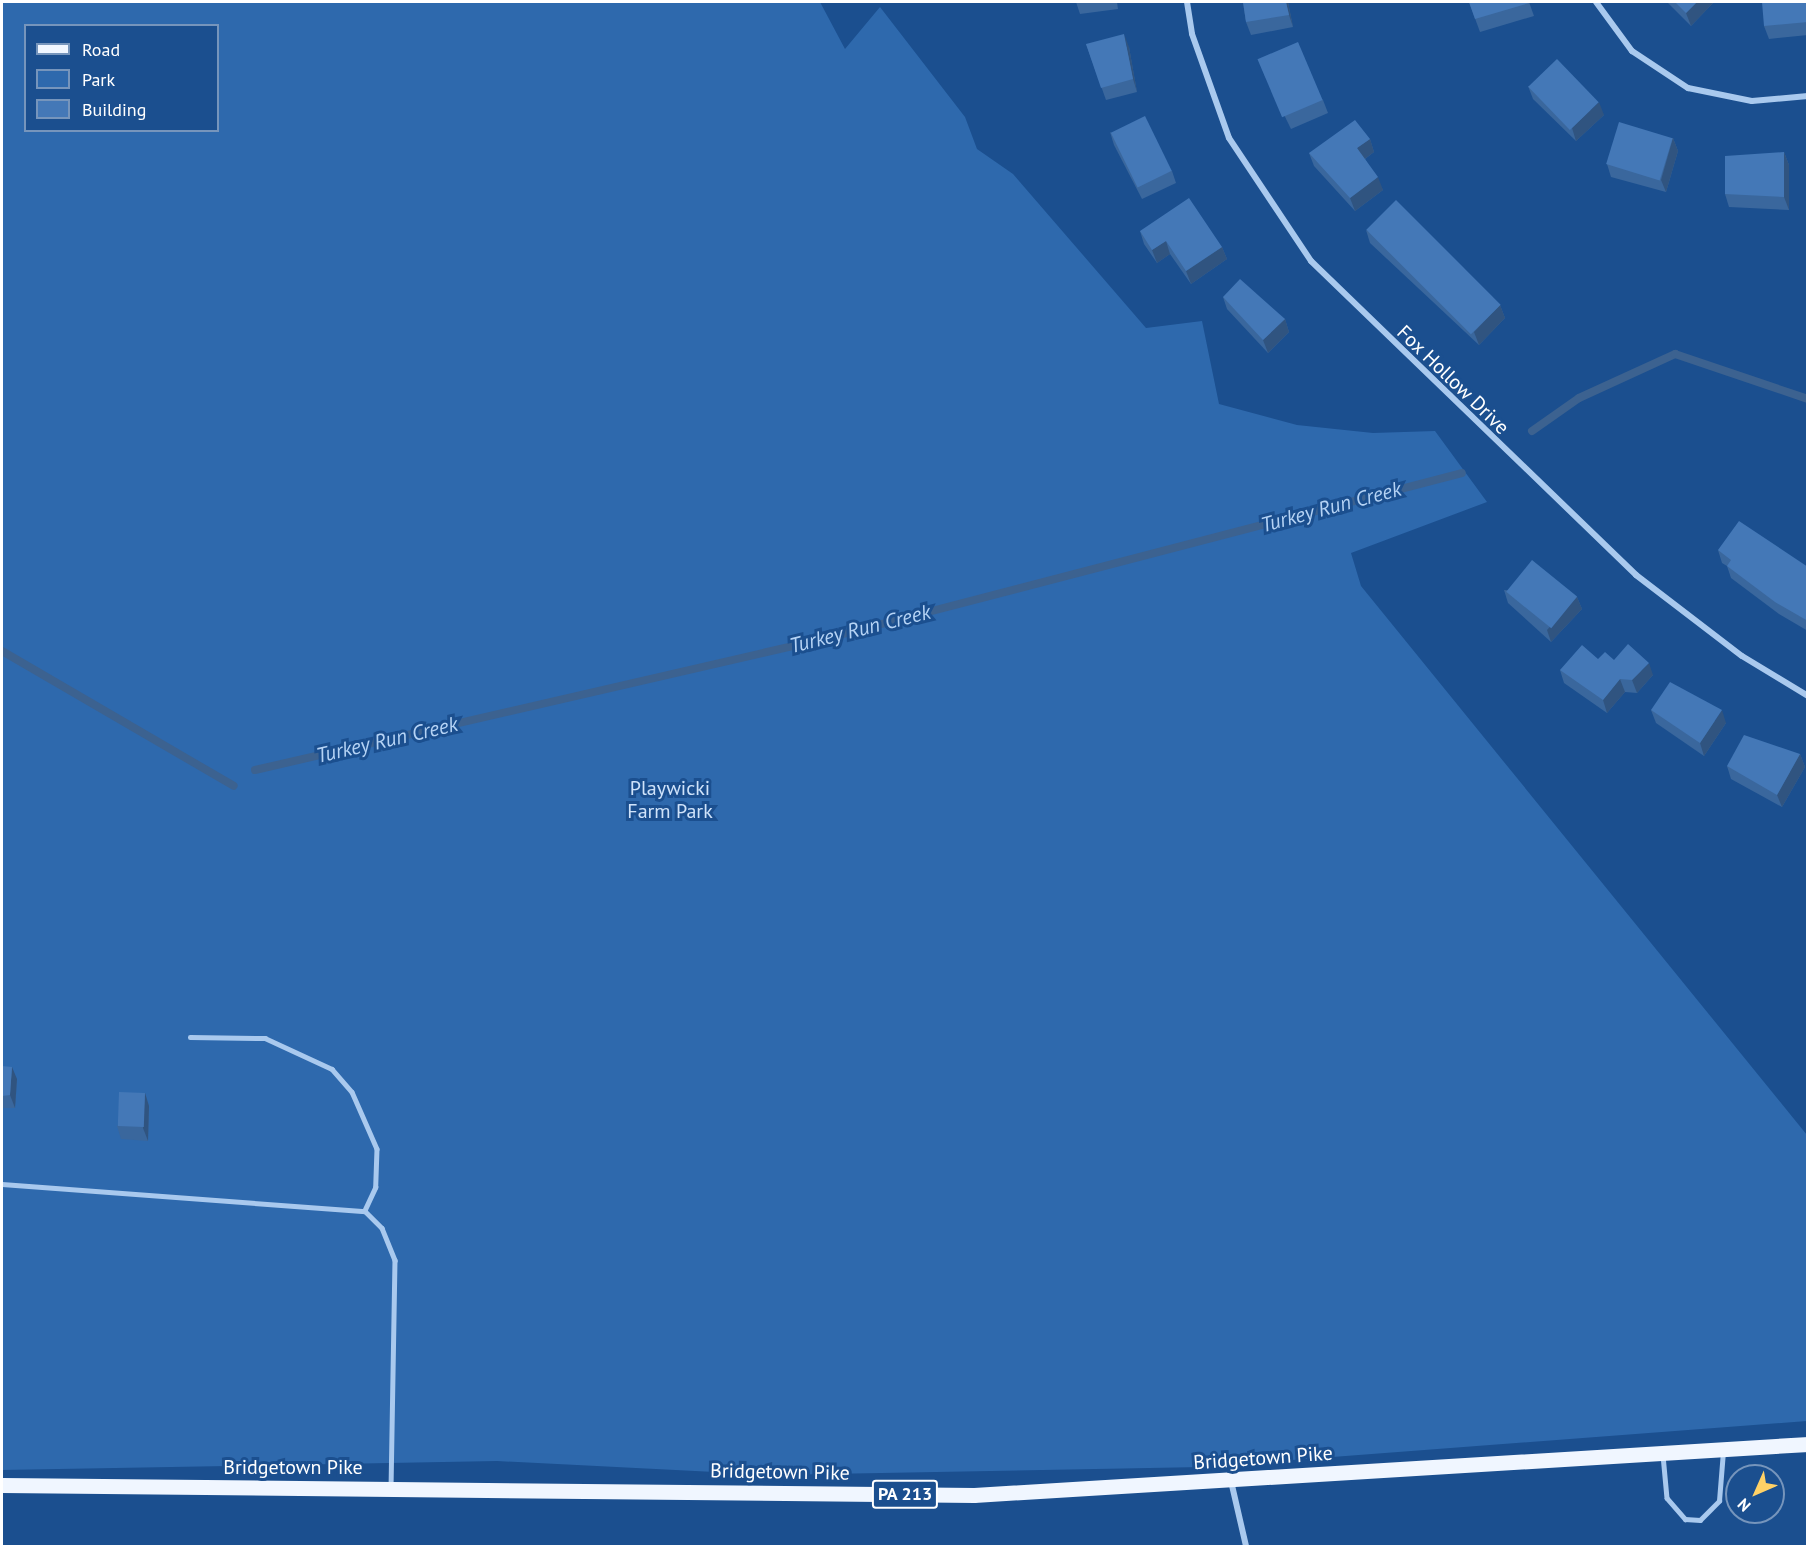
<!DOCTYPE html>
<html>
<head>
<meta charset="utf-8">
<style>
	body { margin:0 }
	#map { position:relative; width:1809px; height:1548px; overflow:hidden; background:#1b4f8f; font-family:"PT Sans",sans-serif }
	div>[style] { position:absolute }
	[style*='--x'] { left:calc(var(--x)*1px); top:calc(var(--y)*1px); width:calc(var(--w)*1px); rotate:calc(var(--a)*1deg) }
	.green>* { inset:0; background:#2e69ad }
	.stream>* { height:8px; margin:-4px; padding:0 4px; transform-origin:4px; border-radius:4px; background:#3c6290 }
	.lane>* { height:4.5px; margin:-2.25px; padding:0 2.25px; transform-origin:2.25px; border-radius:2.25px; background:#a9c9ee }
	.street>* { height:6px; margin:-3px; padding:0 3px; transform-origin:3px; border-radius:3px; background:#a9c9ee }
	.primary>* { height:15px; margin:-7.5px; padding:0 7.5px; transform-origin:7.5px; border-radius:7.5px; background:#f0f6ff }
	.wall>* { inset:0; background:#3a679d }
	.shaded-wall>* { inset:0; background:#305480 }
	.building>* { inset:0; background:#4478b7; transform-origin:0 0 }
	span { translate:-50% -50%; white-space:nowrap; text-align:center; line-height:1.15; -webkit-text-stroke:6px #1b4f8f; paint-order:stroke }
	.shield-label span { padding:2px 4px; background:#1b4f8f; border:2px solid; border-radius:4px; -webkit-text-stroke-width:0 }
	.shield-label { font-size:18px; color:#fff; font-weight:700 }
	.street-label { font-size:20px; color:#fff }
	.park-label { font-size:20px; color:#cfe3fa }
	.water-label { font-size:21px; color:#b5d3f5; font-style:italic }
	.frame { position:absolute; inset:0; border:3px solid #fff; pointer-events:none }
	.legend { position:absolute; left:24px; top:24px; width:195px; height:108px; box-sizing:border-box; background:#1b4f8f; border:2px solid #7695bc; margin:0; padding:8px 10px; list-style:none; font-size:18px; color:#fff }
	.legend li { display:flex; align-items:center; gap:12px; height:30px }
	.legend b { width:30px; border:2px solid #7695bc }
	.north { position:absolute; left:1725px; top:1464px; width:60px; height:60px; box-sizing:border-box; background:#1b4f8f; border:2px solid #7695bc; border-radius:50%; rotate:225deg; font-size:16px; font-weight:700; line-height:24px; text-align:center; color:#fff }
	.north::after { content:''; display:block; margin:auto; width:21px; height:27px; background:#ffd166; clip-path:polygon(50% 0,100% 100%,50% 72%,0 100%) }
</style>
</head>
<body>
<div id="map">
	<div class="green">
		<div style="clip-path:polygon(evenodd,2px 2px,820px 2px,845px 49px,880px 7px,965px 117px,977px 149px,1013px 174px,1146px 328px,1202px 321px,1219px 404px,1297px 425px,1373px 433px,1435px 431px,1487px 502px,1351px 553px,1361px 586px,1807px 1135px,1807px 1421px,1202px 1467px,772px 1475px,497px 1461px,2px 1470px,2px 2px,26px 26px,218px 26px,218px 130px,26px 130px,26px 26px)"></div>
	</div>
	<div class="stream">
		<div style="--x:1532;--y:431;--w:57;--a:-35.1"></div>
		<div style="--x:1579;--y:398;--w:106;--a:-24.6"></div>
		<div style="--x:1675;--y:354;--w:140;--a:18.7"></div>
		<div style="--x:2;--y:651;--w:268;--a:30.2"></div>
		<div style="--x:255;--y:770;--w:584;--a:-12.97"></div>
		<div style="--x:824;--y:639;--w:659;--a:-14.58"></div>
	</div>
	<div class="lane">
		<div style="--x:190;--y:1037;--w:75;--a:0.8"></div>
		<div style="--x:265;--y:1038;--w:74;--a:24.8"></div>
		<div style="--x:332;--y:1069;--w:30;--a:49"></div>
		<div style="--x:352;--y:1092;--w:62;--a:66.3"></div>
		<div style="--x:377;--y:1149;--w:38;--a:92"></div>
		<div style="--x:376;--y:1187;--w:26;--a:115"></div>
		<div style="--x:2;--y:1184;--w:364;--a:4.3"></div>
		<div style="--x:365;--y:1211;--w:24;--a:45"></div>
		<div style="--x:382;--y:1228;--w:35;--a:68"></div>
		<div style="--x:395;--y:1260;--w:226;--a:91"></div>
		<div style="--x:1663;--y:1455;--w:43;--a:84.7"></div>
		<div style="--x:1667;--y:1498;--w:28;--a:49"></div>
		<div style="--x:1685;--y:1519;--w:15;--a:4"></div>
		<div style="--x:1700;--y:1520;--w:27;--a:-45"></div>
		<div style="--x:1719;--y:1501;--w:50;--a:-85.4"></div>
	</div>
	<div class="street">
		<div style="--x:1187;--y:2;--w:32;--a:81"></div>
		<div style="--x:1192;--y:34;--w:110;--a:70.4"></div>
		<div style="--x:1229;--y:138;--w:148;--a:56.3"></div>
		<div style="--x:1311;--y:261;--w:452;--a:44"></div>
		<div style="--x:1636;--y:575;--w:133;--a:37.4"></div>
		<div style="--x:1742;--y:656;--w:77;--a:31.2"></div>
		<div style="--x:1596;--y:2;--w:61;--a:53.7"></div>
		<div style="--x:1632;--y:51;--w:67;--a:33.5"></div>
		<div style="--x:1688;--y:88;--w:65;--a:11.5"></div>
		<div style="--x:1752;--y:101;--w:56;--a:-5.1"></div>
		<div style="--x:1231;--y:1481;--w:67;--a:77"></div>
	</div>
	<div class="primary">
		<div style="--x:2;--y:1485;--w:972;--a:0.59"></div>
		<div style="--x:974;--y:1495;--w:836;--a:-3.5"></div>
	</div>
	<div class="wall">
		<div style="clip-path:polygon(1076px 2px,1117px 2px,1118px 9px,1080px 14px)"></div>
		<div style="clip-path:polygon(1243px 2px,1288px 2px,1293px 27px,1251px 35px,1246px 22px)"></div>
		<div style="clip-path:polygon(1469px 2px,1529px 2px,1534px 16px,1480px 32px)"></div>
		<div style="clip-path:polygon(1667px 2px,1714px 2px,1691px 26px)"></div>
		<div style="clip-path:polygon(1808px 2px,1808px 35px,1769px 39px,1764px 26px)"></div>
		<div style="clip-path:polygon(1086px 44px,1129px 47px,1137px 92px,1106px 100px)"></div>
		<div style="clip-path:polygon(1260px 64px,1323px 100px,1328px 113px,1291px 129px,1265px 76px)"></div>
		<div style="clip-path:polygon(1528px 86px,1604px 115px,1576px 141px,1533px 99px)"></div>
		<div style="clip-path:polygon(1110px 132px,1172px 171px,1176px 183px,1142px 199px,1114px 145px)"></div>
		<div style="clip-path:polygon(1673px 138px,1678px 151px,1666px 192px,1611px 177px,1607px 164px)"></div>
		<div style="clip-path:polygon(1370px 139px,1374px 152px,1365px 159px,1383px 190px,1355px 211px,1314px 166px,1309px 153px)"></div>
		<div style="clip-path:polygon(1784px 152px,1789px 165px,1789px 210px,1729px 207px,1725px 194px)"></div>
		<div style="clip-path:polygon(1366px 230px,1500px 305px,1505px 318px,1479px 345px,1370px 243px)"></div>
		<div style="clip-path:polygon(1140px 231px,1222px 247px,1227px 259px,1191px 284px,1170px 254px,1157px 263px,1144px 244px)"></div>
		<div style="clip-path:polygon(1223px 297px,1285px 319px,1289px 332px,1268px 353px,1227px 309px)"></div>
		<div style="clip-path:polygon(1718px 550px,1808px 567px,1808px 631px,1779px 614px,1731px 578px,1727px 566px,1722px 563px)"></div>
		<div style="clip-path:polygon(1504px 590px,1577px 597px,1582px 609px,1551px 642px,1508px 603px)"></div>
		<div style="clip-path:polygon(1598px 659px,1614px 660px,1653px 675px,1637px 693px,1625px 692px,1607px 713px,1564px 683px,1560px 670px)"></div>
		<div style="clip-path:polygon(1651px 710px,1726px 723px,1704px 756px,1656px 723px)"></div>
		<div style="clip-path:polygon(1800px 754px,1805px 767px,1782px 807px,1731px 779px,1727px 766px)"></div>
		<div style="clip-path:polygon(2px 1066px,17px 1079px,15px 1108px,2px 1108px)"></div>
		<div style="clip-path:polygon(145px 1093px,149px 1106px,148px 1141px,121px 1139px,117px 1126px)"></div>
	</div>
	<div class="shaded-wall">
		<div style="clip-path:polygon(1286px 2px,1288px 2px,1293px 27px,1289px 15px)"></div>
		<div style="clip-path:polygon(1697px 2px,1714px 2px,1691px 26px,1686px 13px)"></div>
		<div style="clip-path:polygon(1124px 34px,1129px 47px,1137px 92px,1133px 79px)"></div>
		<div style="clip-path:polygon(1599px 102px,1604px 115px,1576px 141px,1572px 128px)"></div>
		<div style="clip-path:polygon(1673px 138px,1678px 151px,1666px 192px,1661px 180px)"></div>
		<div style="clip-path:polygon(1370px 139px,1374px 152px,1362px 161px,1357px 148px)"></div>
		<div style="clip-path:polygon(1784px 152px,1789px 165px,1789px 210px,1784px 197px)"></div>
		<div style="clip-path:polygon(1378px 177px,1383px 190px,1355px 211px,1350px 198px)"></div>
		<div style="clip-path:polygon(1166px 241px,1170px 254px,1157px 263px,1152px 250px)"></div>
		<div style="clip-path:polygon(1222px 247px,1227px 259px,1191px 284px,1186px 271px)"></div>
		<div style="clip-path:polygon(1500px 305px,1505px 318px,1479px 345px,1474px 332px)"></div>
		<div style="clip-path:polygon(1285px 319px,1289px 332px,1268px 353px,1263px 340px)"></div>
		<div style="clip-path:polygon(1577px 597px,1582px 609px,1551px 642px,1547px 630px)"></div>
		<div style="clip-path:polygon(1649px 663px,1653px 675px,1637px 693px,1632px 680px)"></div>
		<div style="clip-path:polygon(1620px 679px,1625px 692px,1607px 713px,1603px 700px)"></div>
		<div style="clip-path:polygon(1722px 710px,1726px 723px,1704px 756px,1700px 743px)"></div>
		<div style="clip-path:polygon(1800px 754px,1805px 767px,1782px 807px,1777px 795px)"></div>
		<div style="clip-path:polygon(12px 1067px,17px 1079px,15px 1108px,10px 1095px)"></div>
		<div style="clip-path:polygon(145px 1093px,149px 1106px,148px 1141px,143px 1128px)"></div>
	</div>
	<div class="building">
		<div style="clip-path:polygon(1243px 2px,1286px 2px,1289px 15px,1246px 22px)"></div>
		<div style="clip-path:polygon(1469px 2px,1529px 2px,1529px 3px,1475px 19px)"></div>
		<div style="clip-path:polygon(1675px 2px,1697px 2px,1686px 13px)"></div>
		<div style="clip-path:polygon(1762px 2px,1808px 2px,1808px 22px,1764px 26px)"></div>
		<div style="clip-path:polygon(1124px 34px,1133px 79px,1101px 88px,1086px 44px)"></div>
		<div style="left:1298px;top:42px;width:63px;height:44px;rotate:67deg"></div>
		<div style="left:1557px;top:59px;width:60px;height:40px;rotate:46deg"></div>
		<div style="left:1145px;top:116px;width:61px;height:38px;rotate:64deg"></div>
		<div style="clip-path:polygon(1355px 120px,1370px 139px,1357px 148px,1378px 177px,1350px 198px,1309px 153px)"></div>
		<div style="left:1619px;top:122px;width:56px;height:44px;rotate:17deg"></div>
		<div style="clip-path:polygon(1784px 152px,1784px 197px,1725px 194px,1725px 156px)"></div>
		<div style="clip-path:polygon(1189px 198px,1222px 247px,1186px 271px,1166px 241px,1152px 250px,1140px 231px)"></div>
		<div style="left:1396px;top:200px;width:148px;height:42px;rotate:45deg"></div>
		<div style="clip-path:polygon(1240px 279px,1285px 319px,1263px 340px,1223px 297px)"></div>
		<div style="clip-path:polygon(1739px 521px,1808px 567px,1808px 621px,1775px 602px,1727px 566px,1731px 560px,1718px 550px)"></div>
		<div style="left:1532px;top:560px;width:58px;height:41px;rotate:39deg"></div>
		<div style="clip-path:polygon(1628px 644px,1649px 663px,1632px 680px,1620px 679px,1603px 700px,1560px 670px,1582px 645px,1598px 659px,1605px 652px,1614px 660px)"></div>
		<div style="clip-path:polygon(1670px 682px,1722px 710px,1700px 743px,1651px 710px)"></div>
		<div style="clip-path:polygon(1744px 735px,1800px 754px,1777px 795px,1727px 766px)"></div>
		<div style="clip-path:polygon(2px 1066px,12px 1067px,10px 1095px,2px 1096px)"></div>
		<div style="left:119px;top:1092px;width:26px;height:34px;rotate:2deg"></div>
	</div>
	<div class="shield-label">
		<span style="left:905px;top:1494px">PA 213</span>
	</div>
	<div class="street-label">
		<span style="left:1453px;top:380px;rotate:44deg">Fox Hollow Drive</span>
		<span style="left:1263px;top:1458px;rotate:-4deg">Bridgetown Pike</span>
		<span style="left:293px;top:1467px">Bridgetown Pike</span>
		<span style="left:780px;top:1472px;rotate:1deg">Bridgetown Pike</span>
	</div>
	<div class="park-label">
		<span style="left:670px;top:800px">Playwicki<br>Farm Park</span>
	</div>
	<div class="water-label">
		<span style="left:1331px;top:507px;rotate:-15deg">Turkey Run Creek</span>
		<span style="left:860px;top:629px;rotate:-14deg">Turkey Run Creek</span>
		<span style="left:387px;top:740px;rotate:-13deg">Turkey Run Creek</span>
	</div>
	<div class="frame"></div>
	<ul class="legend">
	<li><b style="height:8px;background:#f0f6ff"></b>Road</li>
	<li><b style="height:16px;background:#2e69ad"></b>Park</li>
	<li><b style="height:16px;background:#4478b7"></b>Building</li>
	</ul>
	<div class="north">N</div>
</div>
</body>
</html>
